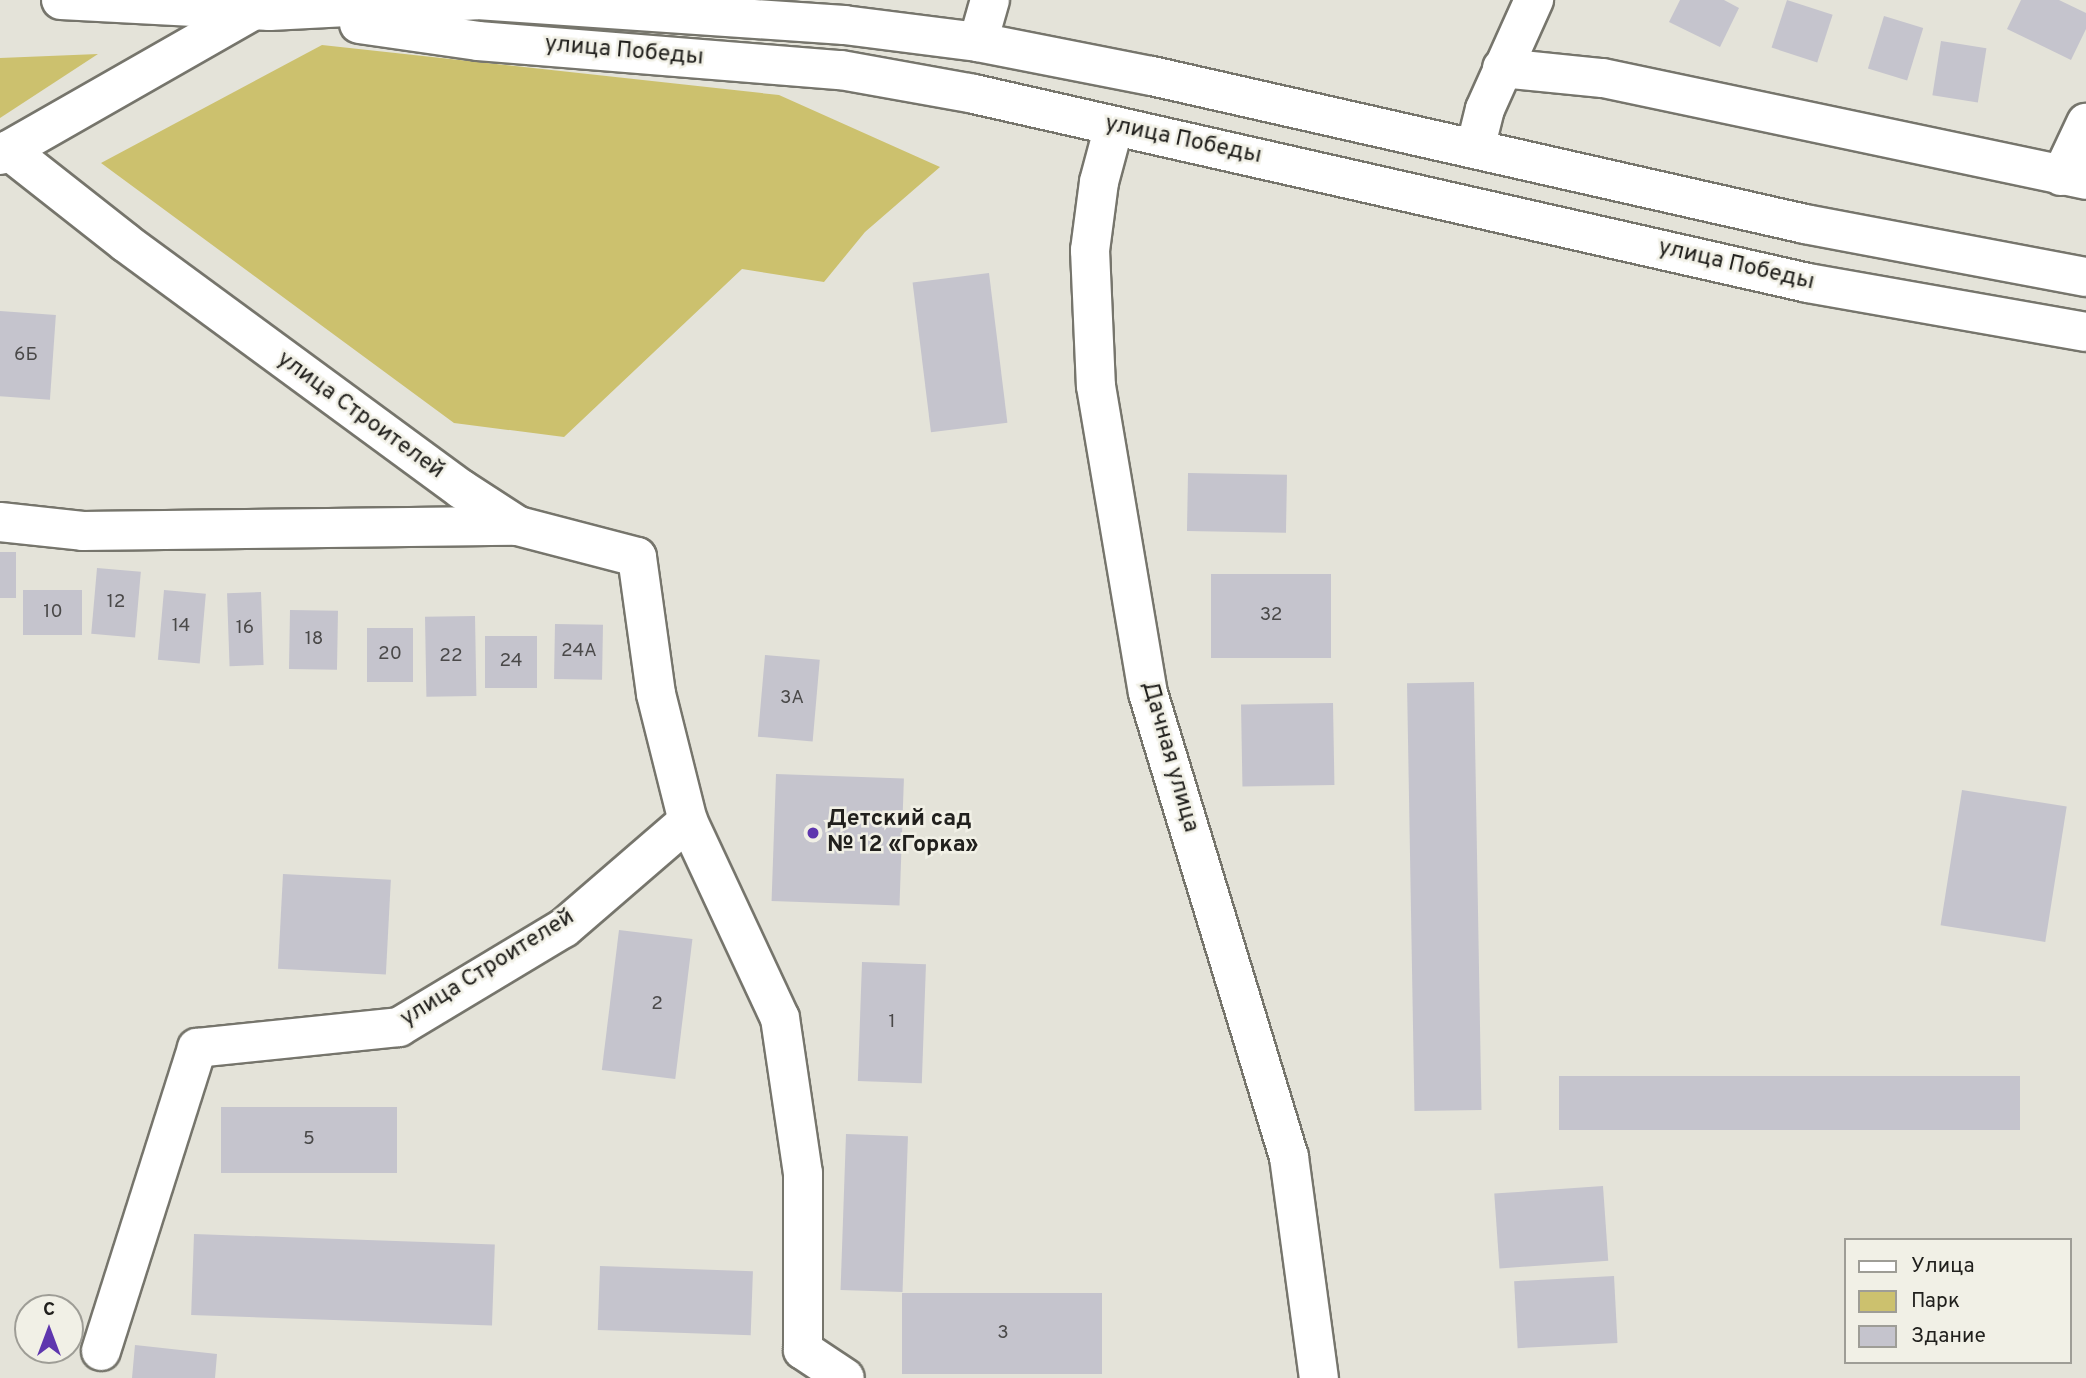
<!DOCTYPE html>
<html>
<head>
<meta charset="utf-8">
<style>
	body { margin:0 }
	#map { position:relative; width:2086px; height:1378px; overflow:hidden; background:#e4e3d9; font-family:Overpass,sans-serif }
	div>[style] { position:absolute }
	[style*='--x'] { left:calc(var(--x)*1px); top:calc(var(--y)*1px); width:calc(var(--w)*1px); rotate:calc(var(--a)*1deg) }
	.green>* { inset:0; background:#ccc16e }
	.building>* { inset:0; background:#c5c4cd; transform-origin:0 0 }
	.roads { filter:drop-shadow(2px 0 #76756c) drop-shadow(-2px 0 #76756c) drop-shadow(0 2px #76756c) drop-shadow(0 -2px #76756c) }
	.minor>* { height:38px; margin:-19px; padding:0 19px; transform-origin:19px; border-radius:19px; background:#fff }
	.major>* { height:38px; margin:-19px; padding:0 19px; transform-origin:19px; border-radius:19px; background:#fff }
	.highway>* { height:38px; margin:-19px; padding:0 19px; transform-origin:19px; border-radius:19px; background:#fff }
	.dots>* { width:19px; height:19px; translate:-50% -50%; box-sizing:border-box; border:4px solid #f1f0e6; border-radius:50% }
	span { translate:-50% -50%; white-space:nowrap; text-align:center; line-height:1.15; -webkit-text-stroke:5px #f1f0e6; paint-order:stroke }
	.number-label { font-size:19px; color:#4a4949 }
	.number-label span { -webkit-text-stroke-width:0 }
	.street-label { font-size:23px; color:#21201d }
	.poi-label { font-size:23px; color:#21201d; font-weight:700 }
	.left { translate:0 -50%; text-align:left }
	.legend { position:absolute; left:1844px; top:1238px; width:228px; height:126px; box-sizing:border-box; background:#f1f0e6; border:2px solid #9e9d96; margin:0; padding:9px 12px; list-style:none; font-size:21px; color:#21201d }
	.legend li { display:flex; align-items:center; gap:14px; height:35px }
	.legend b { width:35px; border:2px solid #9e9d96 }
	.north { position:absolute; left:14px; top:1294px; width:70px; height:70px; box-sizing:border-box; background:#f1f0e6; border:2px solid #9e9d96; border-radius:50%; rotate:0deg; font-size:19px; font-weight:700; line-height:28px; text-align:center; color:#21201d }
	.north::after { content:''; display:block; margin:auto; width:24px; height:32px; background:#5e36ae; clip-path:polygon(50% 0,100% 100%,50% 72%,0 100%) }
</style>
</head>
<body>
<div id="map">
	<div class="green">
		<div style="clip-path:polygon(322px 45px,779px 95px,940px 167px,865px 232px,824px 282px,742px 269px,564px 437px,454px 423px,101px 163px)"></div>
		<div style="clip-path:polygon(98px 54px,0 118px,0 58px)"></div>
	</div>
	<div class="building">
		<div style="clip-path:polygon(1680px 0,1724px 0,1739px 8px,1720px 47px,1669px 22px)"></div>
		<div style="left:1787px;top:0;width:48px;height:50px;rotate:18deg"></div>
		<div style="clip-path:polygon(2021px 0,2059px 0,2086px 13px,2086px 29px,2071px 60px,2007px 29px)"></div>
		<div style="left:1884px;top:16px;width:41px;height:55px;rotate:17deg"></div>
		<div style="left:1941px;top:41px;width:46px;height:55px;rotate:9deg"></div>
		<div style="left:989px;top:273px;width:151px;height:77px;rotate:83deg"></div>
		<div style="left:0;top:311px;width:56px;height:85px;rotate:4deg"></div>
		<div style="left:1188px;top:473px;width:99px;height:58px;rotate:1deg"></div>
		<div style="left:0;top:552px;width:16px;height:46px"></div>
		<div style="left:97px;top:568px;width:44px;height:66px;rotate:5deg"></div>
		<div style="left:1211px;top:574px;width:120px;height:84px"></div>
		<div style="left:23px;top:590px;width:59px;height:45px"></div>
		<div style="left:164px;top:590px;width:42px;height:70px;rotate:5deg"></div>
		<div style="left:261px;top:592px;width:73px;height:34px;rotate:88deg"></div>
		<div style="left:290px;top:610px;width:48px;height:59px;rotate:1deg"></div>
		<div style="left:475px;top:616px;width:80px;height:50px;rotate:89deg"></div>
		<div style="left:555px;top:624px;width:48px;height:55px;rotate:1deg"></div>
		<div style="left:367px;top:628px;width:46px;height:54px"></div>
		<div style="left:485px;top:636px;width:52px;height:52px"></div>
		<div style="left:765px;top:655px;width:55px;height:82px;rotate:5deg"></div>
		<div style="left:1474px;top:682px;width:428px;height:67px;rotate:89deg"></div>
		<div style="left:1333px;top:703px;width:82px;height:92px;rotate:89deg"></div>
		<div style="left:776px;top:774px;width:128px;height:127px;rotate:2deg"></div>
		<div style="left:1962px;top:790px;width:106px;height:137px;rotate:9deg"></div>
		<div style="left:283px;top:874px;width:108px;height:95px;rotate:3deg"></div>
		<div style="left:619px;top:930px;width:74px;height:141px;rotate:7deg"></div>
		<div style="left:862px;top:962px;width:64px;height:119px;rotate:2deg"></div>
		<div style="left:1559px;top:1076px;width:461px;height:54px"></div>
		<div style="left:221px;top:1107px;width:176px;height:66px"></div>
		<div style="left:846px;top:1134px;width:62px;height:156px;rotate:2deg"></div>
		<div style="left:1603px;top:1186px;width:75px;height:109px;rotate:86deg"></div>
		<div style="left:194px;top:1234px;width:301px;height:81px;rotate:2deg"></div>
		<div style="left:600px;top:1266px;width:153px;height:64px;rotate:2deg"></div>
		<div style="left:1614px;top:1276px;width:67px;height:100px;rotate:87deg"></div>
		<div style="left:902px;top:1293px;width:200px;height:81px"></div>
		<div style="clip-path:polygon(135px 1345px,217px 1354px,215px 1378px,132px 1378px)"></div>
	</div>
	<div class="roads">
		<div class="minor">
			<div style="--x:978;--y:42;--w:44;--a:-74.1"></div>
			<div style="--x:1502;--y:68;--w:101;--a:5.7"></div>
			<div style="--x:1603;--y:78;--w:494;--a:11.9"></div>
			<div style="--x:1114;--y:126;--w:58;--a:105"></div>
			<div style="--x:1099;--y:182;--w:69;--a:97.5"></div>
			<div style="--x:1090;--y:250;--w:136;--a:87.5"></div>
			<div style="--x:1096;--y:386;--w:311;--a:80.4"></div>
			<div style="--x:1148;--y:693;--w:485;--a:73.1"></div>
			<div style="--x:1289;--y:1157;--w:223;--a:82.3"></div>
			<div style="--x:1475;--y:149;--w:41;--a:-76"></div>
			<div style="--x:1485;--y:109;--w:120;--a:-65.8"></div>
			<div style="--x:8;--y:150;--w:150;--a:38.2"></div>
			<div style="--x:126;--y:243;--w:416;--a:36.3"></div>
			<div style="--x:461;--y:489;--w:68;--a:33"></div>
			<div style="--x:518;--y:526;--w:123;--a:14.6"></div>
			<div style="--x:637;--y:557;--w:138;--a:82.1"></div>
			<div style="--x:656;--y:694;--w:131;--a:75.9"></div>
			<div style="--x:688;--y:821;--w:217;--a:65"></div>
			<div style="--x:780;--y:1018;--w:157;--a:81.6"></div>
			<div style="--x:803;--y:1173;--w:177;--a:90"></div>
			<div style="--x:803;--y:1350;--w:50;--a:33.7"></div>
			<div style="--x:2061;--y:176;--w:59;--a:-64.7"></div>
			<div style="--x:0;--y:522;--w:83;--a:6.2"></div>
			<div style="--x:83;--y:531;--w:435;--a:-0.7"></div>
			<div style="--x:101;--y:1351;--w:318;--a:-72.4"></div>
			<div style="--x:197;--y:1048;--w:203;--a:-5.9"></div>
			<div style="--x:399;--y:1027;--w:192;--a:-31"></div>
			<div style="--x:564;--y:928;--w:164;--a:-40.8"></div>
		</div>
		<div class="major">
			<div style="--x:0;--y:155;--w:290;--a:-29.7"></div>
		</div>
		<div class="highway">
			<div style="--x:61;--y:0;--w:209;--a:3"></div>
			<div style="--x:270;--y:11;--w:207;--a:-3"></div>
			<div style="--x:477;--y:0;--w:368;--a:3.9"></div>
			<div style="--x:844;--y:25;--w:135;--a:7.2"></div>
			<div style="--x:978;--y:42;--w:177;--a:11.1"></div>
			<div style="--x:1152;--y:76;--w:670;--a:12.77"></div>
			<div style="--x:1805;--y:224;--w:286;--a:10.7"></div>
			<div style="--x:359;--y:24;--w:120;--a:8.1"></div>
			<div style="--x:478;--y:41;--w:364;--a:4.6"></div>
			<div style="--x:841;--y:70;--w:135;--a:10.2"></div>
			<div style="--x:974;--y:94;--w:855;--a:12.77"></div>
			<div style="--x:1808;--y:283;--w:282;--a:10"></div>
		</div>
	</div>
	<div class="dots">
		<div style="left:813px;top:833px;background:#5e36ae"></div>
	</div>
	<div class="number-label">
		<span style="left:26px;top:356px">6Б</span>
		<span style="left:116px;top:603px">12</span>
		<span style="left:53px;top:613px">10</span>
		<span style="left:1271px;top:616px">32</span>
		<span style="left:181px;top:627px">14</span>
		<span style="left:245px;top:629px">16</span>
		<span style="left:314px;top:640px">18</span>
		<span style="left:579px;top:652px">24А</span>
		<span style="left:390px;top:655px">20</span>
		<span style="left:451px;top:657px">22</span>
		<span style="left:511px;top:662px">24</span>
		<span style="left:792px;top:699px">3А</span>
		<span style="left:657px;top:1005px">2</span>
		<span style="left:892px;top:1023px">1</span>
		<span style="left:309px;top:1140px">5</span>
		<span style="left:1003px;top:1334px">3</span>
	</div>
	<div class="street-label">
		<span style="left:624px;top:52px;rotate:5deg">улица Победы</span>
		<span style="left:1183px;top:141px;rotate:12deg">улица Победы</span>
		<span style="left:1736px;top:266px;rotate:13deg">улица Победы</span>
		<span style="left:360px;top:416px;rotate:36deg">улица Строителей</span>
		<span style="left:1169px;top:757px;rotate:74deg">Дачная улица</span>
		<span style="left:488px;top:969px;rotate:-32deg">улица Строителей</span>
	</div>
	<div class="poi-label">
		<span class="left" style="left:827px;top:833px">Детский сад<br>№ 12 «Горка»</span>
	</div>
	<ul class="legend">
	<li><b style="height:9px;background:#fff"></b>Улица</li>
	<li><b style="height:19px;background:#ccc16e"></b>Парк</li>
	<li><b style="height:19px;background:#c5c4cd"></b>Здание</li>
	</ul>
	<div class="north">С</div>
</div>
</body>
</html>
